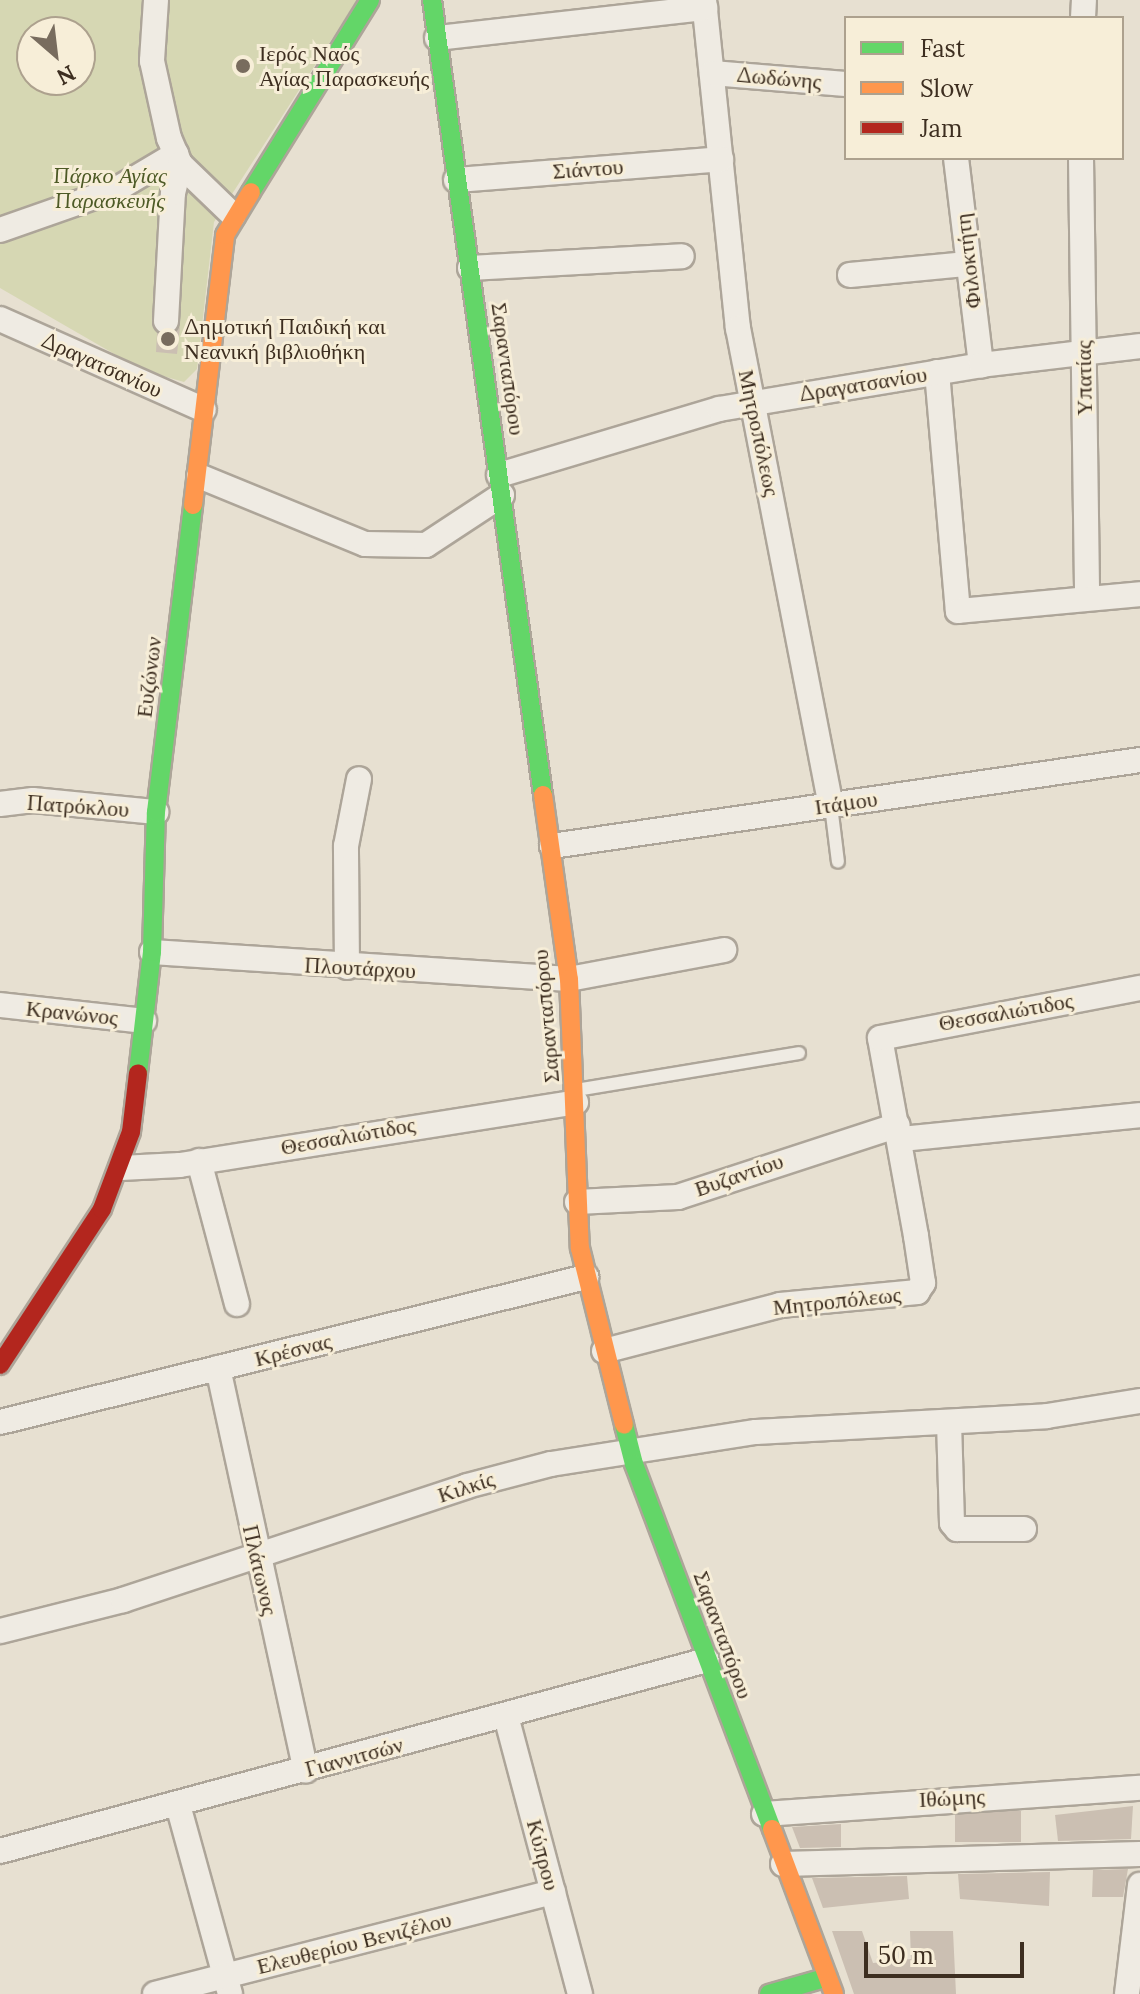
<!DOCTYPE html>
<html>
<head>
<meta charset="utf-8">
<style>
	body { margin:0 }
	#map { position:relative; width:1140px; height:1994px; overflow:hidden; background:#e7e0d1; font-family:Lora,serif }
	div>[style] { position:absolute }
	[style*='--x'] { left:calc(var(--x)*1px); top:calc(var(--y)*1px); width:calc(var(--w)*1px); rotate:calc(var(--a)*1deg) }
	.green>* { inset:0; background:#d6d7b3 }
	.building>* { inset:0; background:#cbbfb2; transform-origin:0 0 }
	.roads { filter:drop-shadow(2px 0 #ada599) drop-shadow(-2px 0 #ada599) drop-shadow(0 2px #ada599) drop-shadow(0 -2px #ada599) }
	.lane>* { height:12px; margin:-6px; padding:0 6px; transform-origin:6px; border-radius:6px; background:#efebe3 }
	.street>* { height:24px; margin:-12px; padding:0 12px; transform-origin:12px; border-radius:12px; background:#efebe3 }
	.fast>* { height:18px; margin:-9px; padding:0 9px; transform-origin:9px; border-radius:9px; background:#63d668 }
	.slow>* { height:18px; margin:-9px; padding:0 9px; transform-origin:9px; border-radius:9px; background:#ff974d }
	.jam>* { height:18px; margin:-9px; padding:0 9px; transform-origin:9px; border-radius:9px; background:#b3261e }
	.dots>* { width:22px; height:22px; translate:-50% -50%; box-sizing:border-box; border:4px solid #f7eed8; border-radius:50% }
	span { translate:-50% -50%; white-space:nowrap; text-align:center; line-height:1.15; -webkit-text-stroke:6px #f7eed8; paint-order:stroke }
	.poi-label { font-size:22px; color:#3d2e20 }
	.left { translate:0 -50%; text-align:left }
	.street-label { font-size:22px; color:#3d2e20 }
	.park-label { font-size:22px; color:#4d5a26; font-style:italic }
	.legend { position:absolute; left:844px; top:16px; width:280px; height:144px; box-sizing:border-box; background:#f7eed8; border:2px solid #ada18e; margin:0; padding:10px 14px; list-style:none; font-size:24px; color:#3d2e20 }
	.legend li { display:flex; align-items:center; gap:16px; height:40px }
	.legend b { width:40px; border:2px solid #ada18e }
	.north { position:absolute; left:16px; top:16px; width:80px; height:80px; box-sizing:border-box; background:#f7eed8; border:2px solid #ada18e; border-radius:50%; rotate:152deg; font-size:22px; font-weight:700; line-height:32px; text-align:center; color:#3d2e20 }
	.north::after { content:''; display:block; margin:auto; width:28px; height:36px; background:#786c5e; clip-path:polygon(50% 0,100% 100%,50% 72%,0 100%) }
	.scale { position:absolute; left:864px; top:1942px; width:160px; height:36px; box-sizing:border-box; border:4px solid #3d2e20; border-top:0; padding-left:10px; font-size:24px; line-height:28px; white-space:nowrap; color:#3d2e20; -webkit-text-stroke:6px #f7eed8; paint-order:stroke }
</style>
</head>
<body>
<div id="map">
	<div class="green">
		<div style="clip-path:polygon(evenodd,0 0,357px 0,214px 222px,197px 369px,184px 382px,142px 370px,0 288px,0 0,32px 32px,80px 32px,80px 80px,32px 80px,32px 32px)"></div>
	</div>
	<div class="building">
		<div style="clip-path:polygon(180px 327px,177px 354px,156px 352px,157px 333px,172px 335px)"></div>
		<div style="clip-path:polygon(1133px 1806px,1131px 1839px,1058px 1841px,1055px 1815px)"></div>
		<div style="left:1021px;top:1811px;width:31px;height:66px;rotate:90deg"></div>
		<div style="clip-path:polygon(841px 1824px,841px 1847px,800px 1848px,792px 1827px)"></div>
		<div style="clip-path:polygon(1128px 1869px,1123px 1897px,1092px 1897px,1093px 1870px)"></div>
		<div style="clip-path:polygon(1050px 1872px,1049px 1906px,960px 1899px,958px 1874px)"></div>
		<div style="clip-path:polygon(907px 1876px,909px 1899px,823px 1908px,812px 1878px)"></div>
		<div style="clip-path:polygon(832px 1931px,862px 1931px,873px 1963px,911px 1959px,910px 1931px,953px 1931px,956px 1994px,854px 1994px)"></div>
	</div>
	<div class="roads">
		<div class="lane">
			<div style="--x:831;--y:806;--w:56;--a:82.9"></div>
			<div style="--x:576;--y:1090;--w:226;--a:-9.4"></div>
		</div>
		<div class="street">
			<div style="--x:156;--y:0;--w:61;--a:93.8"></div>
			<div style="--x:152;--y:61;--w:79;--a:77.6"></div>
			<div style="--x:169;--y:138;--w:28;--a:67"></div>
			<div style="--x:180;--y:164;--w:74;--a:43.9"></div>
			<div style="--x:704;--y:0;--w:330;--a:84.1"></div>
			<div style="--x:738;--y:328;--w:487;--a:79"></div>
			<div style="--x:1083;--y:18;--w:18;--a:-87"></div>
			<div style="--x:437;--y:38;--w:270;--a:-6.4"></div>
			<div style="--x:712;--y:73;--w:134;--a:4.7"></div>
			<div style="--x:956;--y:158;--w:209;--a:83.1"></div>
			<div style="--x:1081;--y:158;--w:439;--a:89.2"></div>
			<div style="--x:456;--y:180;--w:266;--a:-4.5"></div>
			<div style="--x:0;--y:230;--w:124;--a:-19.3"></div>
			<div style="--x:117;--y:189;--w:69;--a:-30.7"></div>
			<div style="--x:470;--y:268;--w:212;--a:-3.2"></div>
			<div style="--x:850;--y:275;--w:118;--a:-5.4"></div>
			<div style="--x:0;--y:319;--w:223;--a:24"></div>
			<div style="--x:166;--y:321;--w:128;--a:-86.9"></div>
			<div style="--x:173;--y:193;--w:30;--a:-76"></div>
			<div style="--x:937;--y:372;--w:240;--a:85"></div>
			<div style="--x:958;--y:611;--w:183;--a:-5.3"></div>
			<div style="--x:499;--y:475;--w:230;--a:-16.7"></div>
			<div style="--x:719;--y:409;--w:266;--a:-9.5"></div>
			<div style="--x:981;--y:365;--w:160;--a:-6.8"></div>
			<div style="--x:199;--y:476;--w:179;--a:22.3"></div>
			<div style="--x:365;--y:544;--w:61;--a:0.9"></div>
			<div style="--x:426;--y:545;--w:91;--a:-33.3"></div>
			<div style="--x:0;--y:804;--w:33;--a:-7"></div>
			<div style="--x:33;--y:800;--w:124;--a:5.6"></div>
			<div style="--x:552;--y:846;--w:594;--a:-8.32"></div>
			<div style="--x:152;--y:952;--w:418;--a:3.7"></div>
			<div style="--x:569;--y:979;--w:158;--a:-10.6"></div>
			<div style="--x:347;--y:967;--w:121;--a:-90.5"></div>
			<div style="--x:346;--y:846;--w:68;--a:-79"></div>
			<div style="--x:0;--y:1005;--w:145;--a:6.3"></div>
			<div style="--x:901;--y:1139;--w:240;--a:-5.7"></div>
			<div style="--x:199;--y:1161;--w:148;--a:75.1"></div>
			<div style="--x:121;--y:1168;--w:59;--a:-2.9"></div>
			<div style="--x:180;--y:1165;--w:401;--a:-9"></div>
			<div style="--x:577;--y:1202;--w:101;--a:-2.8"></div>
			<div style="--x:678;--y:1197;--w:231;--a:-18.1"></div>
			<div style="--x:604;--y:1351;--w:182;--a:-14.6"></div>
			<div style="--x:780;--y:1305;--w:138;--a:-5.4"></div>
			<div style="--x:917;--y:1292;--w:11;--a:-56"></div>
			<div style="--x:923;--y:1283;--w:48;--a:-98.5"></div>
			<div style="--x:916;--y:1236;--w:201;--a:-100.3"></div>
			<div style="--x:880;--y:1038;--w:265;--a:-10.9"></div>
			<div style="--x:218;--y:1368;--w:412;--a:77.7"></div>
			<div style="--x:0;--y:1422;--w:604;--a:-13.9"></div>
			<div style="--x:949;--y:1422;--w:101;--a:88.3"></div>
			<div style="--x:952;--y:1523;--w:8;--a:50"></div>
			<div style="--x:957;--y:1529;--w:67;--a:0"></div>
			<div style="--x:0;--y:1631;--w:127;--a:-14.1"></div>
			<div style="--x:123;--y:1600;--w:362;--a:-18.3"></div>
			<div style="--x:467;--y:1486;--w:87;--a:-14.7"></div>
			<div style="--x:551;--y:1464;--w:207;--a:-8.9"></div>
			<div style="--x:756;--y:1432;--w:291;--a:-3.1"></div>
			<div style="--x:1047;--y:1416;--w:94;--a:-9.2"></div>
			<div style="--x:506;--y:1716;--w:288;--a:75.1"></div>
			<div style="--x:178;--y:1805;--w:196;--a:74.6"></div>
			<div style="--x:764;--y:1814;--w:377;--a:-4"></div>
			<div style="--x:0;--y:1851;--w:732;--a:-15.12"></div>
			<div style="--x:783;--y:1864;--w:357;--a:-1.6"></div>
			<div style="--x:155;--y:1994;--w:411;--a:-14.4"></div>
			<div style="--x:1127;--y:1994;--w:110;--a:-83.2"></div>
		</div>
		<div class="fast">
			<div style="--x:432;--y:0;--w:803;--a:82.05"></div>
			<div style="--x:251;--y:192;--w:226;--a:-58.2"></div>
			<div style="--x:138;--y:1073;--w:122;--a:-83.4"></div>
			<div style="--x:152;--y:952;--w:140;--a:-88.4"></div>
			<div style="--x:156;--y:812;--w:309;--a:-83.1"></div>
			<div style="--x:624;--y:1425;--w:40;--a:75.6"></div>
			<div style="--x:634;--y:1464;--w:390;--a:69.3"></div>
			<div style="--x:769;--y:1994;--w:61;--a:-16.1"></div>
		</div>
		<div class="slow">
			<div style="--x:193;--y:505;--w:272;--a:-83.2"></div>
			<div style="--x:225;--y:235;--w:50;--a:-58.8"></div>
			<div style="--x:543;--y:795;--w:186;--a:82"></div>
			<div style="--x:569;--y:979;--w:269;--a:87.7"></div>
			<div style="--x:580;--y:1248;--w:182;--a:76"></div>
			<div style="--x:772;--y:1829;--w:176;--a:69.4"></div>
		</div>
		<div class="jam">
			<div style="--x:0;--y:1365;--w:186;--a:-56.8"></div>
			<div style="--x:102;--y:1209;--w:82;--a:-69.4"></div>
			<div style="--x:131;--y:1132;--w:59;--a:-83.2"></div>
		</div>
	</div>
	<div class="dots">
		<div style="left:243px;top:66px;background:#786c5e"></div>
		<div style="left:168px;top:339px;background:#786c5e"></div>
	</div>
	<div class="poi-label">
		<span class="left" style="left:259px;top:66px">Ιερός Ναός<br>Αγίας Παρασκευής</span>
		<span class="left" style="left:184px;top:339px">Δημοτική Παιδική και<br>Νεανική βιβλιοθήκη</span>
	</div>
	<div class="street-label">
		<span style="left:779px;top:78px;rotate:5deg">Δωδώνης</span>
		<span style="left:588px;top:169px;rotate:-4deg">Σιάντου</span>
		<span style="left:968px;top:261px;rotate:-97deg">Φιλοκτήτη</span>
		<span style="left:102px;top:365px;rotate:24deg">Δραγατσανίου</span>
		<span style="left:508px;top:369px;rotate:82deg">Σαρανταπόρου</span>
		<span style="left:1084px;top:378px;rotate:-91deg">Υπατίας</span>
		<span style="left:863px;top:384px;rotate:-9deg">Δραγατσανίου</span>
		<span style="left:759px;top:433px;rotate:78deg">Μητροπόλεως</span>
		<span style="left:149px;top:677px;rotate:-83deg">Ευζώνων</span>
		<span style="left:846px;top:803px;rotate:-8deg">Ιτάμου</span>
		<span style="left:78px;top:806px;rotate:4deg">Πατρόκλου</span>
		<span style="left:360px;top:968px;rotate:3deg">Πλουτάρχου</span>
		<span style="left:1006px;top:1012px;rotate:-10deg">Θεσσαλιώτιδος</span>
		<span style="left:72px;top:1013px;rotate:6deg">Κρανώνος</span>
		<span style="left:546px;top:1016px;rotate:-95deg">Σαρανταπόρου</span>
		<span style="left:348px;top:1136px;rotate:-10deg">Θεσσαλιώτιδος</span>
		<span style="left:739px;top:1175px;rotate:-19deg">Βυζαντίου</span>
		<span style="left:837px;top:1301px;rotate:-6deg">Μητροπόλεως</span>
		<span style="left:293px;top:1350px;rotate:-14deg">Κρέσνας</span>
		<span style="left:466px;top:1487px;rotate:-18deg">Κιλκίς</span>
		<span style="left:260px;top:1570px;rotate:77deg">Πλάτωνος</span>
		<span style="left:723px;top:1635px;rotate:70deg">Σαρανταπόρου</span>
		<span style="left:354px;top:1757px;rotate:-15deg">Γιαννιτσών</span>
		<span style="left:952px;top:1798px;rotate:-3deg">Ιθώμης</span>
		<span style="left:543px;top:1855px;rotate:75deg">Κύπρου</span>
		<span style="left:354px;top:1943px;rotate:-14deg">Ελευθερίου Βενιζέλου</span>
	</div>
	<div class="park-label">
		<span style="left:110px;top:188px">Πάρκο Αγίας<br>Παρασκευής</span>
	</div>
	<ul class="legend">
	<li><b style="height:10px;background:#63d668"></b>Fast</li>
	<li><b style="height:10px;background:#ff974d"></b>Slow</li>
	<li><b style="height:10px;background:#b3261e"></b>Jam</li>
	</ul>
	<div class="north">N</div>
	<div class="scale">50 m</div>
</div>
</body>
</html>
